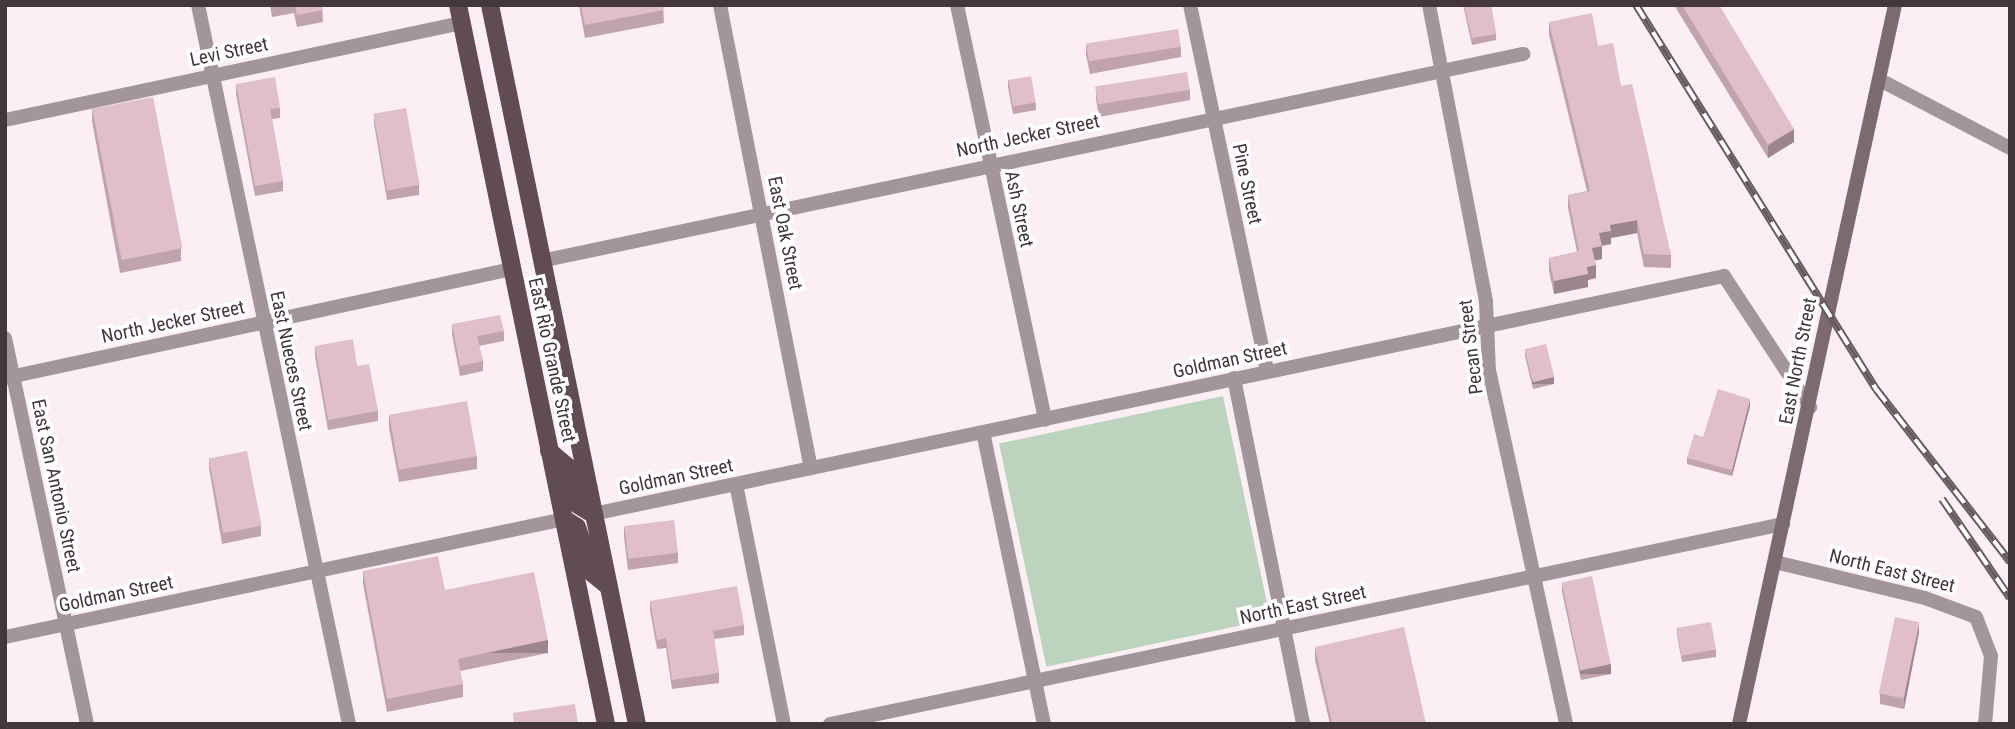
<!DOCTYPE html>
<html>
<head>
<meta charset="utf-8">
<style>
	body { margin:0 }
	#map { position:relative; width:2015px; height:729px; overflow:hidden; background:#fbeff3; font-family:"Roboto Condensed",sans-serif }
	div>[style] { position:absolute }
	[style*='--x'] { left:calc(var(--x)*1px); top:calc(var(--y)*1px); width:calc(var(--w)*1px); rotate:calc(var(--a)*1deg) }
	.green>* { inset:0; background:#bcd3be; transform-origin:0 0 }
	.street>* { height:14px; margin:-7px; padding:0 7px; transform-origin:7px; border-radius:7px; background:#a3969b }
	.secondary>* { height:14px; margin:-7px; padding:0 7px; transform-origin:7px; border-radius:7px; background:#7d6a71 }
	.primary>* { height:18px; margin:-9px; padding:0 9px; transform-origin:9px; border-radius:9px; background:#614c54 }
	.rail>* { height:8px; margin-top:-4px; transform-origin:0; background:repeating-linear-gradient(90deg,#fff 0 16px,#675b60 0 32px); box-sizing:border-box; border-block:2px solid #675b60 }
	.wall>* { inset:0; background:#c1a3ae }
	.shaded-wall>* { inset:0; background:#9d858d; transform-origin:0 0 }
	.building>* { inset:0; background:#e0beca; transform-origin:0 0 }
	span { translate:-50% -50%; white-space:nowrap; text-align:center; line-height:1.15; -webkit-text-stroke:7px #fff; paint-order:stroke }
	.street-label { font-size:19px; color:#43373c }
	.frame { position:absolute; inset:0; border:7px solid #43373c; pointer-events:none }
</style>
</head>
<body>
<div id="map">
	<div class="green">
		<div style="left:1223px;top:396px;width:228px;height:229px;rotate:78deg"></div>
	</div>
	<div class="street">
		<div style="--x:198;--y:5;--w:735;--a:78.14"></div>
		<div style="--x:720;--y:5;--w:472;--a:78.9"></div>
		<div style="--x:957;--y:5;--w:424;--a:78"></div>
		<div style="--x:1190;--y:5;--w:374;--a:78.1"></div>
		<div style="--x:1429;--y:5;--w:302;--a:79.1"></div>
		<div style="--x:1486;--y:302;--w:68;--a:87.5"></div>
		<div style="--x:1489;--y:370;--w:362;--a:77.7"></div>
		<div style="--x:1880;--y:80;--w:147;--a:27.6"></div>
		<div style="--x:5;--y:120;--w:466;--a:-12"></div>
		<div style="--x:541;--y:261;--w:1004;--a:-11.9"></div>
		<div style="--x:5;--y:338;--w:395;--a:78"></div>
		<div style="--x:5;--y:378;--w:519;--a:-12.13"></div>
		<div style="--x:1234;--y:378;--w:353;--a:78.7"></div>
		<div style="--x:983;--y:432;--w:298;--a:78.2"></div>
		<div style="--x:736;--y:484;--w:245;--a:78.7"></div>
		<div style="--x:593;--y:514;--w:1156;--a:-11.88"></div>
		<div style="--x:1724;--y:276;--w:157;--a:56.7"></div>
		<div style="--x:1775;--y:562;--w:154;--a:13.5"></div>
		<div style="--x:1925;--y:598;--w:54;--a:20.4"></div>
		<div style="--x:1976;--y:617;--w:42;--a:69"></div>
		<div style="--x:1991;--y:656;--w:68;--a:95"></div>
		<div style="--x:5;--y:637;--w:571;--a:-11.92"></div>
		<div style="--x:830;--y:724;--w:974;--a:-11.85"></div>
	</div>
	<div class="secondary">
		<div style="--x:1739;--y:724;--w:736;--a:-77.76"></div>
	</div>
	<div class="primary">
		<div style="--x:458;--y:5;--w:734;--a:78.37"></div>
		<div style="--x:490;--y:5;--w:734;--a:78.45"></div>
		<div style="--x:549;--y:451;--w:25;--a:40"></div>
		<div style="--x:568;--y:467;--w:39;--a:75"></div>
		<div style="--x:578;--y:505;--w:17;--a:31"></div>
		<div style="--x:564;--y:519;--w:15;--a:32"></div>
		<div style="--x:577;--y:527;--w:48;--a:71.9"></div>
		<div style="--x:592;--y:573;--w:19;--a:39"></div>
	</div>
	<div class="rail">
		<div style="--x:1636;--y:5;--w:453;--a:58"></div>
		<div style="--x:1876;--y:389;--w:219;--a:52.2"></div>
		<div style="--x:1942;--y:499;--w:120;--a:55.5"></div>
	</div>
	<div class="wall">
		<div style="clip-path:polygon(270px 5px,322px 5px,323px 22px,297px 27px,294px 13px,272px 17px)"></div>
		<div style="clip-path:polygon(579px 5px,663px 5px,664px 23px,585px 38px)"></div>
		<div style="clip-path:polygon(1463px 5px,1491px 5px,1496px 34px,1496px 40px,1472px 45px)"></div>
		<div style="clip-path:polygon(1674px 5px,1719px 5px,1794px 142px,1768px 158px)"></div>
		<div style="clip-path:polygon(1549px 22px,1598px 46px,1621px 86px,1671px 255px,1671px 268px,1644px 267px,1637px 233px,1611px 238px,1611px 244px,1602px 246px,1602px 259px,1595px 260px,1596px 278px,1588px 280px,1588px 287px,1554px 294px,1549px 271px,1549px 258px,1577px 252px,1568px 208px,1568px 195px,1587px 191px,1549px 35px)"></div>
		<div style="clip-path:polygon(1086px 45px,1181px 47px,1181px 57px,1090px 74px,1086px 55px)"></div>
		<div style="clip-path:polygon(1008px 80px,1036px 103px,1036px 110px,1013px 114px,1008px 87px)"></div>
		<div style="clip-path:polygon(236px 84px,280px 108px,280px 118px,272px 119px,283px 181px,283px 191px,255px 196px,236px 94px)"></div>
		<div style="clip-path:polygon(1096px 89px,1190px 90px,1190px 100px,1099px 117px,1096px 99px)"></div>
		<div style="clip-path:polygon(92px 108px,181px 248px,181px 261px,120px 273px,92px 121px)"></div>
		<div style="clip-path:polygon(374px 114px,419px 185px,419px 195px,387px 200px,374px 124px)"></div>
		<div style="clip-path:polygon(452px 324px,504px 331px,504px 341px,479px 346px,483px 361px,483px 371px,460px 376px,452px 334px)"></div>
		<div style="clip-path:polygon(315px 346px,357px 366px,378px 411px,378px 421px,328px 430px,315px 356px)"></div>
		<div style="clip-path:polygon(1525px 349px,1554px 384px,1533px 389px,1525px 356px)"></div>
		<div style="clip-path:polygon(1750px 406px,1732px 476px,1687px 464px,1687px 458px,1703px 437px)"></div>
		<div style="clip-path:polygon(389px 415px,477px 456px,477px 469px,399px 482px,389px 428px)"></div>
		<div style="clip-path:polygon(209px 458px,261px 526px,261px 536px,222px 544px,209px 468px)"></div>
		<div style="clip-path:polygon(624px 527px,678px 553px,678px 563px,628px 570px,624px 537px)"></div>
		<div style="clip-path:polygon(363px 571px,445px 590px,548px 653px,460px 671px,463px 684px,463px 697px,387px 712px,363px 584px)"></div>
		<div style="clip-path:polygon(1562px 582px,1611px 674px,1581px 680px,1562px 592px)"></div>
		<div style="clip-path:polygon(650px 601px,744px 625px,744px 635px,714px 639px,719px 673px,719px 683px,672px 689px,666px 648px,657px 649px,650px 610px)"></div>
		<div style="clip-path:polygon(1677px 628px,1716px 650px,1716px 657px,1682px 662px,1677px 635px)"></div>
		<div style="clip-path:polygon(1919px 632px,1904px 709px,1880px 704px,1880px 694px)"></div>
		<div style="clip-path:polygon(1315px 647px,1426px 724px,1330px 724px,1315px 660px)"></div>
	</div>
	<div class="shaded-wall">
		<div style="clip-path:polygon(1794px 129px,1794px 142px,1768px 158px,1768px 145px)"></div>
		<div style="clip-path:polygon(1637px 220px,1637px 233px,1611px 238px,1611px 244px,1599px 246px,1599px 233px,1610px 225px)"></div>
		<div style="clip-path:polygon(1602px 246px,1602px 259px,1592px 261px,1592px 248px)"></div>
		<div style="clip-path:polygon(1596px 265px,1596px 278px,1588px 280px,1588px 287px,1554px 294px,1554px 281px,1587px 267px)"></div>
		<div style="left:1554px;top:377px;width:7px;height:22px;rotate:90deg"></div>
		<div style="clip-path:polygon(1750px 399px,1750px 406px,1732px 476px,1732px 470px)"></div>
		<div style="clip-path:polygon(1919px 622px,1919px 632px,1904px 709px,1904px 699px)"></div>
		<div style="left:548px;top:640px;width:13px;height:92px;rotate:90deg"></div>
		<div style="left:1611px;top:664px;width:10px;height:31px;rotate:90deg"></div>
	</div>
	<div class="building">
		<div style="clip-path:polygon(295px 5px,322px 5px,323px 10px,297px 15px)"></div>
		<div style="clip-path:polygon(581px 5px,663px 5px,664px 10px,585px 25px)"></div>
		<div style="clip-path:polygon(1464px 5px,1491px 5px,1496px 34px,1472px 38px)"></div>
		<div style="clip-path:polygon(1682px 5px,1719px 5px,1794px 129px,1768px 145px)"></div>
		<div style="clip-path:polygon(1592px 13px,1598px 46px,1613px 43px,1621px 86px,1632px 84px,1671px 255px,1644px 254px,1637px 220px,1610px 225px,1611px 231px,1599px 233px,1602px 246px,1592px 248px,1596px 265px,1587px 267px,1588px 274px,1554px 281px,1549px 258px,1579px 251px,1568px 195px,1590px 191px,1549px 22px)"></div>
		<div style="left:1178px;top:29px;width:18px;height:93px;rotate:81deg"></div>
		<div style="left:1187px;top:72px;width:18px;height:93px;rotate:81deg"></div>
		<div style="left:1031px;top:76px;width:27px;height:23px;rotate:80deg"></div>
		<div style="clip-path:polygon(275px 77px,280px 108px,270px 109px,283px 181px,255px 186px,236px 84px)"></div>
		<div style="left:153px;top:97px;width:154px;height:62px;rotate:79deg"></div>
		<div style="left:406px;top:108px;width:78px;height:33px;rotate:80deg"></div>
		<div style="clip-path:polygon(500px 315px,504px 331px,477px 336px,483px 361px,460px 366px,452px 324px)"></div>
		<div style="clip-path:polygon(353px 339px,357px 366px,369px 364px,378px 411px,328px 420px,315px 346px)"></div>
		<div style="left:1546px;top:344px;width:34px;height:22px;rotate:76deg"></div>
		<div style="clip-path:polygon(1718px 389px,1750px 399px,1732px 470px,1687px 458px,1694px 434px,1703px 437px)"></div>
		<div style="left:467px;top:401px;width:56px;height:79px;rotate:80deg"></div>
		<div style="left:247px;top:451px;width:76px;height:39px;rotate:79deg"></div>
		<div style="left:674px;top:520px;width:33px;height:50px;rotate:83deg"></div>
		<div style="clip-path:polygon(438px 556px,445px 590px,534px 572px,548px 640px,458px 659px,463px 684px,387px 699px,363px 571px)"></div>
		<div style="left:1592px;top:576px;width:90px;height:31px;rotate:78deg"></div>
		<div style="clip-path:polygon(737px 586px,744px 625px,713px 631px,719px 673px,672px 680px,666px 638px,657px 640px,650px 601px)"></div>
		<div style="left:1895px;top:617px;width:25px;height:78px;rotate:12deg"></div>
		<div style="left:1711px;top:622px;width:28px;height:35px;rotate:80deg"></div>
		<div style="clip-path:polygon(1404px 627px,1426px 724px,1332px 724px,1315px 647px)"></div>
		<div style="clip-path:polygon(575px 704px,578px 724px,514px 724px,513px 713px)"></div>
	</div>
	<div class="street-label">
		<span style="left:229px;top:52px;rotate:-12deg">Levi Street</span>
		<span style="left:1028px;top:136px;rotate:-12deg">North Jecker Street</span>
		<span style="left:1247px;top:184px;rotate:78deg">Pine Street</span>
		<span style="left:1019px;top:209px;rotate:78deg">Ash Street</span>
		<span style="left:785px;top:233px;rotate:79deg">East Oak Street</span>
		<span style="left:173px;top:322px;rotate:-12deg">North Jecker Street</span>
		<span style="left:1471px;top:347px;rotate:-97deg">Pecan Street</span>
		<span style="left:552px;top:360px;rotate:78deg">East Rio Grande Street</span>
		<span style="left:1230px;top:360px;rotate:-12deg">Goldman Street</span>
		<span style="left:291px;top:361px;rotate:78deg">East Nueces Street</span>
		<span style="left:1798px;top:361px;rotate:-79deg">East North Street</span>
		<span style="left:676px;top:477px;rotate:-12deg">Goldman Street</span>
		<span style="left:56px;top:486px;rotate:78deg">East San Antonio Street</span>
		<span style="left:1892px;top:571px;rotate:14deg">North East Street</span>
		<span style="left:116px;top:594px;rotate:-12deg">Goldman Street</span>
		<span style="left:1303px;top:605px;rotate:-12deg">North East Street</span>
	</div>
	<div class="frame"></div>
</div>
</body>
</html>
